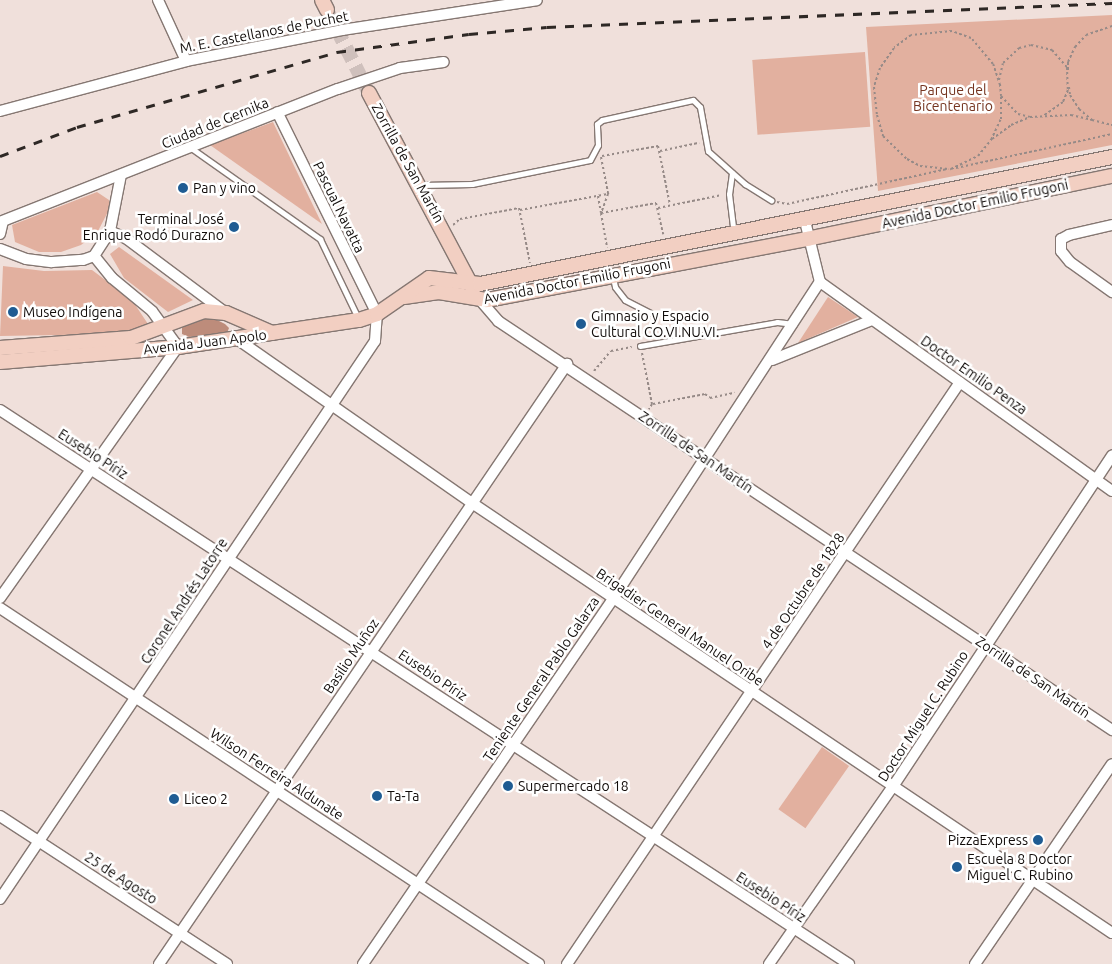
<!DOCTYPE html>
<html>
<head>
<meta charset="utf-8">
<style>
	body { margin:0 }
	#map { position:relative; width:1112px; height:964px; overflow:hidden; background:#f0e0db; font-family:Ubuntu,sans-serif }
	div>[style] { position:absolute }
	[style*='--x'] { left:calc(var(--x)*1px); top:calc(var(--y)*1px); width:calc(var(--w)*1px); rotate:calc(var(--a)*1deg) }
	.green>* { inset:0; background:#e2b09f; transform-origin:0 0 }
	.water>* { inset:0; background:#bd8c7b }
	.secondary-tunnel>* { height:14px; margin-top:-7px; transform-origin:0; background:repeating-linear-gradient(90deg,#cfc0bc 0 14px,transparent 0 21px) }
	.path>* { height:2px; margin-top:-1px; transform-origin:0; background:repeating-linear-gradient(90deg,#968a87 0 2.5px,transparent 0 5px) }
	.roads { filter:drop-shadow(1px 0 #857772) drop-shadow(-1px 0 #857772) drop-shadow(0 1px #857772) drop-shadow(0 -1px #857772) }
	.lane>* { height:5px; margin:-2.5px; padding:0 2.5px; transform-origin:2.5px; border-radius:2.5px; background:#fff }
	.street>* { height:10px; margin:-5px; padding:0 5px; transform-origin:5px; border-radius:5px; background:#fff }
	.secondary>* { height:14px; margin:-7px; padding:0 7px; transform-origin:7px; border-radius:7px; background:#f2cfc2 }
	.rail>* { height:3px; margin-top:-1.5px; transform-origin:0; background:repeating-linear-gradient(90deg,#2e2825 0 9px,transparent 0 18px) }
	.dots>* { width:14px; height:14px; translate:-50% -50%; box-sizing:border-box; border:2px solid #fff; border-radius:50% }
	span { translate:-50% -50%; white-space:nowrap; text-align:center; line-height:1.15; -webkit-text-stroke:5px #fff; paint-order:stroke }
	.street-label { font-size:14px; color:#110c0a }
	.park-label { font-size:14px; color:#753520 }
	.poi-label { font-size:14px; color:#110c0a }
	.left { translate:0 -50%; text-align:left }
	.right { translate:-100% -50%; text-align:right }
</style>
</head>
<body>
<div id="map">
	<div class="green">
		<div style="clip-path:polygon(1112px 15px,1112px 145px,878px 191px,866px 27px)"></div>
		<div style="left:865px;top:52px;width:75px;height:113px;rotate:86deg"></div>
		<div style="clip-path:polygon(273px 122px,322px 224px,210px 145px)"></div>
		<div style="clip-path:polygon(97px 192px,109px 200px,111px 206px,97px 233px,81px 245px,61px 252px,39px 252px,15px 242px,12px 225px)"></div>
		<div style="clip-path:polygon(119px 247px,193px 300px,168px 312px,124px 278px,110px 254px)"></div>
		<div style="clip-path:polygon(3px 266px,44px 271px,92px 270px,132px 300px,148px 324px,119px 334px,0 336px)"></div>
		<div style="clip-path:polygon(828px 297px,858px 317px,798px 343px)"></div>
		<div style="left:822px;top:747px;width:33px;height:76px;rotate:35deg"></div>
	</div>
	<div class="water">
		<div style="clip-path:polygon(211px 317px,225px 324px,229px 328px,227px 333px,189px 337px,182px 334px,182px 328px,197px 318px)"></div>
	</div>
	<div class="secondary-tunnel">
		<div style="--x:327;--y:10;--w:93;--a:63.2"></div>
	</div>
	<div class="path">
		<div style="--x:1068;--y:70;--w:8;--a:-90"></div>
		<div style="--x:1068;--y:62;--w:17;--a:-65"></div>
		<div style="--x:1075;--y:47;--w:16;--a:-47"></div>
		<div style="--x:1086;--y:35;--w:28;--a:-19"></div>
		<div style="--x:999;--y:80;--w:17;--a:-77"></div>
		<div style="--x:1003;--y:63;--w:22;--a:-43"></div>
		<div style="--x:1019;--y:48;--w:12;--a:-14"></div>
		<div style="--x:1031;--y:45;--w:22;--a:13"></div>
		<div style="--x:1052;--y:50;--w:23;--a:49"></div>
		<div style="--x:1067;--y:67;--w:23;--a:88"></div>
		<div style="--x:1068;--y:90;--w:13;--a:113"></div>
		<div style="--x:1063;--y:102;--w:24;--a:145"></div>
		<div style="--x:1000;--y:84;--w:12;--a:85"></div>
		<div style="--x:1001;--y:96;--w:25;--a:47"></div>
		<div style="--x:1018;--y:114;--w:12;--a:14"></div>
		<div style="--x:1030;--y:117;--w:41;--a:-2.8"></div>
		<div style="--x:1071;--y:115;--w:22;--a:13"></div>
		<div style="--x:1000;--y:85;--w:22;--a:-108"></div>
		<div style="--x:993;--y:64;--w:34;--a:-130"></div>
		<div style="--x:971;--y:38;--w:20;--a:-160"></div>
		<div style="--x:952;--y:31;--w:41;--a:174.4"></div>
		<div style="--x:911;--y:35;--w:21;--a:143"></div>
		<div style="--x:894;--y:48;--w:24;--a:125"></div>
		<div style="--x:880;--y:68;--w:20;--a:108"></div>
		<div style="--x:874;--y:87;--w:28;--a:84"></div>
		<div style="--x:877;--y:115;--w:22;--a:74"></div>
		<div style="--x:883;--y:136;--w:33;--a:44"></div>
		<div style="--x:907;--y:159;--w:15;--a:28"></div>
		<div style="--x:920;--y:166;--w:31;--a:6"></div>
		<div style="--x:951;--y:169;--w:30;--a:-26"></div>
		<div style="--x:978;--y:156;--w:21;--a:-51"></div>
		<div style="--x:991;--y:140;--w:23;--a:-65"></div>
		<div style="--x:1001;--y:119;--w:23;--a:-90"></div>
		<div style="--x:1069;--y:87;--w:8;--a:83"></div>
		<div style="--x:1070;--y:95;--w:17;--a:57"></div>
		<div style="--x:1079;--y:109;--w:17;--a:40"></div>
		<div style="--x:1092;--y:120;--w:21;--a:14"></div>
		<div style="--x:992;--y:139;--w:24;--a:-36"></div>
		<div style="--x:1011;--y:125;--w:21;--a:-23"></div>
		<div style="--x:660;--y:151;--w:40;--a:-12"></div>
		<div style="--x:602;--y:156;--w:57;--a:-10.1"></div>
		<div style="--x:658;--y:146;--w:60;--a:78.5"></div>
		<div style="--x:601;--y:157;--w:38;--a:79"></div>
		<div style="--x:608;--y:194;--w:20;--a:110"></div>
		<div style="--x:601;--y:213;--w:35;--a:80"></div>
		<div style="--x:956;--y:168;--w:160;--a:-12.3"></div>
		<div style="--x:598;--y:196;--w:17;--a:80"></div>
		<div style="--x:601;--y:213;--w:56;--a:-10.3"></div>
		<div style="--x:656;--y:203;--w:32;--a:77"></div>
		<div style="--x:777;--y:202;--w:10;--a:11"></div>
		<div style="--x:787;--y:204;--w:165;--a:-12.3"></div>
		<div style="--x:658;--y:208;--w:65;--a:-11.5"></div>
		<div style="--x:520;--y:210;--w:89;--a:-10.3"></div>
		<div style="--x:453;--y:225;--w:9;--a:-41"></div>
		<div style="--x:460;--y:219;--w:60;--a:-10.6"></div>
		<div style="--x:519;--y:208;--w:56;--a:78.7"></div>
		<div style="--x:639;--y:316;--w:22;--a:90"></div>
		<div style="--x:642;--y:353;--w:52;--a:78.9"></div>
		<div style="--x:652;--y:404;--w:6;--a:121"></div>
		<div style="--x:594;--y:371;--w:26;--a:-50"></div>
		<div style="--x:611;--y:351;--w:21;--a:-11"></div>
		<div style="--x:653;--y:404;--w:53;--a:-10.9"></div>
		<div style="--x:705;--y:394;--w:6;--a:39"></div>
		<div style="--x:710;--y:398;--w:25;--a:-12"></div>
	</div>
	<div class="roads">
		<div class="lane">
			<div style="--x:191;--y:148;--w:158;--a:35.2"></div>
			<div style="--x:320;--y:239;--w:90;--a:64.3"></div>
			<div style="--x:732;--y:173;--w:21;--a:98"></div>
			<div style="--x:729;--y:194;--w:38;--a:83"></div>
			<div style="--x:421;--y:185;--w:51;--a:-1.1"></div>
			<div style="--x:472;--y:184;--w:120;--a:-11.5"></div>
			<div style="--x:590;--y:160;--w:17;--a:-62"></div>
			<div style="--x:598;--y:145;--w:21;--a:-93"></div>
			<div style="--x:597;--y:124;--w:6;--a:-39"></div>
			<div style="--x:602;--y:120;--w:93;--a:-12.4"></div>
			<div style="--x:693;--y:100;--w:10;--a:45"></div>
			<div style="--x:700;--y:107;--w:45;--a:79.7"></div>
			<div style="--x:708;--y:151;--w:50;--a:41.7"></div>
			<div style="--x:745;--y:184;--w:31;--a:32"></div>
			<div style="--x:613;--y:278;--w:9;--a:77"></div>
			<div style="--x:615;--y:287;--w:16;--a:52"></div>
			<div style="--x:625;--y:300;--w:28;--a:27"></div>
			<div style="--x:640;--y:346;--w:139;--a:-9.9"></div>
			<div style="--x:777;--y:322;--w:17;--a:7"></div>
		</div>
		<div class="street">
			<div style="--x:158;--y:0;--w:67;--a:65.3"></div>
			<div style="--x:0;--y:111;--w:193;--a:-15"></div>
			<div style="--x:186;--y:61;--w:159;--a:-11.2"></div>
			<div style="--x:342;--y:30;--w:197;--a:-8.7"></div>
			<div style="--x:805;--y:221;--w:63;--a:76.2"></div>
			<div style="--x:0;--y:222;--w:363;--a:-21.5"></div>
			<div style="--x:338;--y:89;--w:65;--a:-18.7"></div>
			<div style="--x:400;--y:68;--w:44;--a:-7.8"></div>
			<div style="--x:1112;--y:225;--w:44;--a:166.9"></div>
			<div style="--x:1069;--y:235;--w:9;--a:153"></div>
			<div style="--x:1061;--y:239;--w:12;--a:90"></div>
			<div style="--x:1061;--y:251;--w:14;--a:51"></div>
			<div style="--x:1070;--y:262;--w:52;--a:35.5"></div>
			<div style="--x:110;--y:231;--w:19;--a:25"></div>
			<div style="--x:127;--y:239;--w:124;--a:36.8"></div>
			<div style="--x:0;--y:234;--w:13;--a:-77"></div>
			<div style="--x:0;--y:249;--w:28;--a:21"></div>
			<div style="--x:26;--y:259;--w:26;--a:7"></div>
			<div style="--x:52;--y:262;--w:31;--a:-4"></div>
			<div style="--x:83;--y:260;--w:12;--a:-20"></div>
			<div style="--x:94;--y:256;--w:30;--a:-57"></div>
			<div style="--x:110;--y:231;--w:57;--a:-78.9"></div>
			<div style="--x:820;--y:282;--w:359;--a:35.6"></div>
			<div style="--x:480;--y:300;--w:28;--a:49"></div>
			<div style="--x:498;--y:321;--w:738;--a:33.67"></div>
			<div style="--x:237;--y:339;--w:287;--a:34.9"></div>
			<div style="--x:472;--y:503;--w:771;--a:33.9"></div>
			<div style="--x:772;--y:360;--w:108;--a:-21.8"></div>
			<div style="--x:0;--y:410;--w:1014;--a:33.13"></div>
			<div style="--x:0;--y:598;--w:308;--a:-54.7"></div>
			<div style="--x:178;--y:347;--w:44;--a:-125.8"></div>
			<div style="--x:152;--y:311;--w:52;--a:-140.5"></div>
			<div style="--x:112;--y:278;--w:28;--a:-129"></div>
			<div style="--x:0;--y:608;--w:646;--a:33.44"></div>
			<div style="--x:0;--y:816;--w:271;--a:33.1"></div>
			<div style="--x:0;--y:899;--w:672;--a:-56.1"></div>
			<div style="--x:375;--y:341;--w:27;--a:-86"></div>
			<div style="--x:377;--y:314;--w:225;--a:-116.3"></div>
			<div style="--x:159;--y:964;--w:726;--a:-55.78"></div>
			<div style="--x:363;--y:964;--w:442;--a:-55.6"></div>
			<div style="--x:613;--y:599;--w:379;--a:-56.9"></div>
			<div style="--x:567;--y:964;--w:702;--a:-55.97"></div>
			<div style="--x:769;--y:964;--w:215;--a:-55.1"></div>
			<div style="--x:892;--y:788;--w:399;--a:-56.5"></div>
			<div style="--x:975;--y:964;--w:242;--a:-55.6"></div>
		</div>
		<div class="secondary">
			<div style="--x:322;--y:0;--w:11;--a:63"></div>
			<div style="--x:369;--y:93;--w:222;--a:62"></div>
			<div style="--x:404;--y:297;--w:35;--a:-8"></div>
			<div style="--x:439;--y:292;--w:49;--a:9.5"></div>
			<div style="--x:487;--y:300;--w:326;--a:-10.8"></div>
			<div style="--x:807;--y:239;--w:311;--a:-11.7"></div>
			<div style="--x:0;--y:348;--w:131;--a:-4.4"></div>
			<div style="--x:131;--y:338;--w:78;--a:-20.3"></div>
			<div style="--x:204;--y:311;--w:22;--a:5"></div>
			<div style="--x:226;--y:313;--w:50;--a:23.5"></div>
			<div style="--x:0;--y:362;--w:179;--a:-4.8"></div>
			<div style="--x:178;--y:347;--w:183;--a:-8.5"></div>
			<div style="--x:359;--y:320;--w:19;--a:-18"></div>
			<div style="--x:377;--y:314;--w:63;--a:-34.7"></div>
			<div style="--x:429;--y:278;--w:51;--a:6.7"></div>
			<div style="--x:480;--y:284;--w:645;--a:-11.36"></div>
		</div>
	</div>
	<div class="rail">
		<div style="--x:0;--y:156;--w:82;--a:-20.6"></div>
		<div style="--x:77;--y:127;--w:271;--a:-16.1"></div>
		<div style="--x:337;--y:52;--w:133;--a:-7.8"></div>
		<div style="--x:469;--y:34;--w:78;--a:-5.1"></div>
		<div style="--x:547;--y:27;--w:566;--a:-2.43"></div>
	</div>
	<div class="dots">
		<div style="left:183px;top:188px;background:#1f5c93"></div>
		<div style="left:234px;top:227px;background:#1f5c93"></div>
		<div style="left:13px;top:312px;background:#1f5c93"></div>
		<div style="left:581px;top:324px;background:#1f5c93"></div>
		<div style="left:508px;top:786px;background:#1f5c93"></div>
		<div style="left:377px;top:796px;background:#1f5c93"></div>
		<div style="left:174px;top:799px;background:#1f5c93"></div>
		<div style="left:1038px;top:840px;background:#1f5c93"></div>
		<div style="left:957px;top:867px;background:#1f5c93"></div>
	</div>
	<div class="street-label">
		<span style="left:264px;top:32px;rotate:-11deg">M. E. Castellanos de Puchet</span>
		<span style="left:215px;top:123px;rotate:-22deg">Ciudad de Gernika</span>
		<span style="left:408px;top:163px;rotate:61deg">Zorrilla de San Martín</span>
		<span style="left:975px;top:204px;rotate:-12deg">Avenida Doctor Emilio Frugoni</span>
		<span style="left:339px;top:207px;rotate:64deg">Pascual Navatta</span>
		<span style="left:577px;top:281px;rotate:-11deg">Avenida Doctor Emilio Frugoni</span>
		<span style="left:205px;top:342px;rotate:-7deg">Avenida Juan Apolo</span>
		<span style="left:974px;top:375px;rotate:35deg">Doctor Emilio Penza</span>
		<span style="left:696px;top:452px;rotate:34deg">Zorrilla de San Martín</span>
		<span style="left:93px;top:454px;rotate:33deg">Eusebio Píriz</span>
		<span style="left:803px;top:591px;rotate:-56deg">4 de Octubre de 1828</span>
		<span style="left:184px;top:601px;rotate:-57deg">Coronel Andrés Latorre</span>
		<span style="left:680px;top:627px;rotate:34deg">Brigadier General Manuel Oribe</span>
		<span style="left:351px;top:656px;rotate:-56deg">Basilio Muñoz</span>
		<span style="left:433px;top:675px;rotate:34deg">Eusebio Píriz</span>
		<span style="left:1033px;top:677px;rotate:34deg">Zorrilla de San Martín</span>
		<span style="left:541px;top:679px;rotate:-56deg">Teniente General Pablo Galarza</span>
		<span style="left:923px;top:716px;rotate:-57deg">Doctor Miguel C. Rubino</span>
		<span style="left:277px;top:774px;rotate:33deg">Wilson Ferreira Aldunate</span>
		<span style="left:121px;top:878px;rotate:33deg">25 de Agosto</span>
		<span style="left:771px;top:897px;rotate:33deg">Eusebio Píriz</span>
	</div>
	<div class="park-label">
		<span style="left:953px;top:98px">Parque del<br>Bicentenario</span>
	</div>
	<div class="poi-label">
		<span class="left" style="left:193px;top:188px">Pan y vino</span>
		<span class="right" style="left:224px;top:227px">Terminal José<br>Enrique Rodó Durazno</span>
		<span class="left" style="left:23px;top:312px">Museo Indígena</span>
		<span class="left" style="left:591px;top:324px">Gimnasio y Espacio<br>Cultural CO.VI.NU.VI.</span>
		<span class="left" style="left:518px;top:786px">Supermercado 18</span>
		<span class="left" style="left:387px;top:796px">Ta-Ta</span>
		<span class="left" style="left:184px;top:799px">Liceo 2</span>
		<span class="right" style="left:1028px;top:840px">PizzaExpress</span>
		<span class="left" style="left:967px;top:867px">Escuela 8 Doctor<br>Miguel C. Rubino</span>
	</div>
</div>
</body>
</html>
